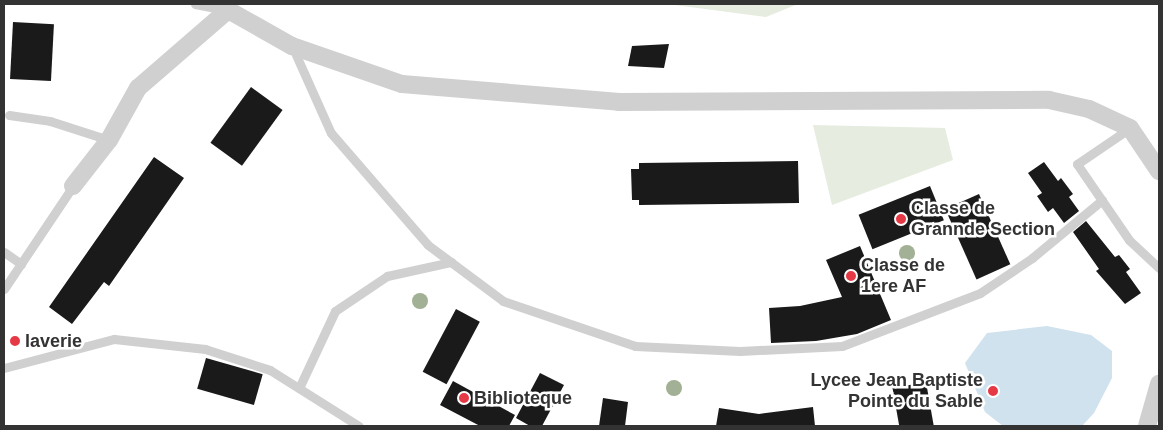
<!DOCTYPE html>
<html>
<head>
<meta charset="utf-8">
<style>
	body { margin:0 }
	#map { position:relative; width:1163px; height:430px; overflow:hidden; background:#fff; font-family:Helvetica,sans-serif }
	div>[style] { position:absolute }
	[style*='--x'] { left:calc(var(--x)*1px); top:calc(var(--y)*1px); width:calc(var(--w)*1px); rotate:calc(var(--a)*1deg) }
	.green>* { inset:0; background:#e6ecdf }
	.water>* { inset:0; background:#cfe2ee }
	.building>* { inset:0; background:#1a1a1a; transform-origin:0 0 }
	.lane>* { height:9px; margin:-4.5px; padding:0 4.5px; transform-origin:4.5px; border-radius:4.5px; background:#d0d0d0 }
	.street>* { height:18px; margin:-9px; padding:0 9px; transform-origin:9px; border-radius:9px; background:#d0d0d0 }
	.trees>* { width:16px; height:16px; margin:-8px; border-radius:50%; background:#a2b095 }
	.dots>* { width:14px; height:14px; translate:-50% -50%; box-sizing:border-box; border:2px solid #fff; border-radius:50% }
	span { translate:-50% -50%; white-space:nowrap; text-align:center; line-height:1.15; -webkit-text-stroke:5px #fff; paint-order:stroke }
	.poi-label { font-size:18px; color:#333; font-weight:700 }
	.left { translate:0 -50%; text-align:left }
	.right { translate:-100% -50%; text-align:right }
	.frame { position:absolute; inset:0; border:5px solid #333; pointer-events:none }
</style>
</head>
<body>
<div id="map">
	<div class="green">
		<div style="clip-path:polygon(667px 4px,798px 4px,766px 17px)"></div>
		<div style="clip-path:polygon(813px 125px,945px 128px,953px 160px,832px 205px)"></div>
	</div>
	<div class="water">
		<div style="clip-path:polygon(1047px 326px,1091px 335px,1112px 351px,1112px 378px,1094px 413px,1082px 426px,1003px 426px,985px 412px,965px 363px,987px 333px)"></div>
	</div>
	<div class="building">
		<div style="left:13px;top:22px;width:41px;height:57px;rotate:3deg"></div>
		<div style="clip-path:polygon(669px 44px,664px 68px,628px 66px,632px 46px)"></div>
		<div style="left:251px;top:87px;width:39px;height:69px;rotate:36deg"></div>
		<div style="clip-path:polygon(154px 157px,184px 178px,109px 286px,104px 282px,72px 324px,49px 307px)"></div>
		<div style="clip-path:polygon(798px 161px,799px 203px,639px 205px,639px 200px,632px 200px,631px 169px,639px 169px,639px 163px)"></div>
		<div style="clip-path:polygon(1044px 162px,1058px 181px,1061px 178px,1073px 194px,1069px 197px,1079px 211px,1064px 223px,1053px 208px,1048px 212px,1037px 196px,1042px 193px,1028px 173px)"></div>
		<div style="left:930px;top:186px;width:37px;height:77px;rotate:68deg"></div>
		<div style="left:979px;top:194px;width:77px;height:37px;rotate:66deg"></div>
		<div style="clip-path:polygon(1086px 221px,1115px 257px,1119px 255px,1130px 269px,1126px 272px,1141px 293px,1125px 304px,1096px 271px,1099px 269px,1073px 232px)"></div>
		<div style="clip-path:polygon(860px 246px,891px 320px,857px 334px,816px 341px,771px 343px,769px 308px,800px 306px,842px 297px,826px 260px)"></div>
		<div style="left:456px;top:309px;width:27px;height:71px;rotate:28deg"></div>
		<div style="left:206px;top:358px;width:59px;height:32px;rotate:16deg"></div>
		<div style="clip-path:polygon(540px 373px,564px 385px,542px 426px,530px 426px,516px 418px)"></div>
		<div style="clip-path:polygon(453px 381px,515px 415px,509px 426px,480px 426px,440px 405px)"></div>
		<div style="left:926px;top:382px;width:45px;height:34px;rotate:80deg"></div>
		<div style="clip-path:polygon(603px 398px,628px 402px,625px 426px,599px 426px)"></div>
		<div style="clip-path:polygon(813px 407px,815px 426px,716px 426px,719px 408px,759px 414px)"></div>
	</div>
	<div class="lane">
		<div style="--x:195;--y:4;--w:33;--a:11"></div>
		<div style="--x:292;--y:46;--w:95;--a:65.9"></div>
		<div style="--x:331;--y:133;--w:148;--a:49.1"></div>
		<div style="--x:428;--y:245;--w:94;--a:36.7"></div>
		<div style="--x:503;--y:301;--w:139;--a:18.8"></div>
		<div style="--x:635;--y:346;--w:105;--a:2.7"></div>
		<div style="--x:740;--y:351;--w:102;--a:-2.8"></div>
		<div style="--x:842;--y:346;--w:148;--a:-21"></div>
		<div style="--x:980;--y:293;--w:63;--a:-33.9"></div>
		<div style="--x:1032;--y:258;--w:91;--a:-39.6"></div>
		<div style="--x:9;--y:115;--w:41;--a:8.3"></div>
		<div style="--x:50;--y:121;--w:62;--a:17.9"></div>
		<div style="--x:1130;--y:128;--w:64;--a:145.8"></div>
		<div style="--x:1077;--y:164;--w:92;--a:55.6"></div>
		<div style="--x:1129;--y:240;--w:41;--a:43"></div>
		<div style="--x:4;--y:252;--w:21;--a:35"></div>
		<div style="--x:4;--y:289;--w:124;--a:-56.2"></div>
		<div style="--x:4;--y:368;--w:114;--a:-14.8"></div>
		<div style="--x:114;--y:339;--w:92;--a:6.3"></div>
		<div style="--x:205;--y:349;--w:68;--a:17.9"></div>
		<div style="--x:270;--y:370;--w:105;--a:32.2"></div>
		<div style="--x:299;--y:388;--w:85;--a:-64.9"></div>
		<div style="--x:335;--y:311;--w:63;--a:-33.9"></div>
		<div style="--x:387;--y:276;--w:66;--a:-12.3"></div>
	</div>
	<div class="street">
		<div style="--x:73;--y:186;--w:58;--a:-52"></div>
		<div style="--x:109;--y:140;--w:60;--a:-60.9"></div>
		<div style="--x:138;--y:88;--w:119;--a:-40.9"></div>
		<div style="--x:228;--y:10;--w:73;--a:29.4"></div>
		<div style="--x:292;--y:46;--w:116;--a:19.1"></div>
		<div style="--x:402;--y:84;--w:218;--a:4.7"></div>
		<div style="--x:619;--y:102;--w:430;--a:-0.3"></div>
		<div style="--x:1049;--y:100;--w:41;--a:12.7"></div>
		<div style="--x:1089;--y:109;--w:45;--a:24.9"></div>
		<div style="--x:1130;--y:128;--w:52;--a:56"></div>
		<div style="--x:1147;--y:426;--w:44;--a:-74.1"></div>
	</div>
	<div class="trees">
		<div style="left:907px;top:253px"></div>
		<div style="left:420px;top:301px"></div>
		<div style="left:674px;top:388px"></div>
	</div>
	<div class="dots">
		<div style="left:901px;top:219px;background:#e63946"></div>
		<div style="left:851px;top:276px;background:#e63946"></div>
		<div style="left:15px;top:341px;background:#e63946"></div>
		<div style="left:993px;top:391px;background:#e63946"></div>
		<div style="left:464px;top:398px;background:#e63946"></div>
	</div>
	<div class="poi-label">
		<span class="left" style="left:911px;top:219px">Classe de<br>Grannde Section</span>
		<span class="left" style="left:861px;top:276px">Classe de<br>1ere AF</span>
		<span class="left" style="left:25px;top:341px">laverie</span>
		<span class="right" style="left:983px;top:391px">Lycee Jean Baptiste<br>Pointe du Sable</span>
		<span class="left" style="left:474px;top:398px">Biblioteque</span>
	</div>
	<div class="frame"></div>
</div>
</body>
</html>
